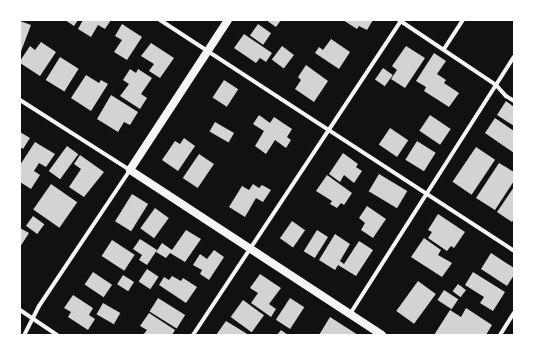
<!DOCTYPE html>
<html>
<head>
<meta charset="utf-8">
<style>
	body { margin:0 }
	#map { position:relative; width:534px; height:355px; overflow:hidden; background:#111; font-family:"DM Sans",sans-serif }
	div>[style] { position:absolute }
	[style*='--x'] { left:calc(var(--x)*1px); top:calc(var(--y)*1px); width:calc(var(--w)*1px); rotate:calc(var(--a)*1deg) }
	.building>* { inset:0; background:#d3d3d3; transform-origin:0 0 }
	.minor>* { height:4px; margin:-2px; padding:0 2px; transform-origin:2px; border-radius:2px; background:#f5f5f5 }
	.secondary>* { height:8px; margin:-4px; padding:0 4px; transform-origin:4px; border-radius:4px; background:#f5f5f5 }
	span { translate:-50% -50%; white-space:nowrap; text-align:center; line-height:1.15; -webkit-text-stroke:3.5px #fff; paint-order:stroke }
	.frame { position:absolute; inset:0; border:21px solid #fff; pointer-events:none }
</style>
</head>
<body>
<div id="map">
	<div class="building">
		<div style="clip-path:polygon(65px 20px,78px 20px,74px 26px)"></div>
		<div style="clip-path:polygon(83px 20px,111px 20px,105px 29px,98px 25px,91px 37px,78px 29px)"></div>
		<div style="clip-path:polygon(266px 20px,281px 20px,276px 27px)"></div>
		<div style="clip-path:polygon(343px 20px,373px 20px,367px 30px,359px 26px,357px 29px)"></div>
		<div style="clip-path:polygon(20px 21px,31px 25px,20px 54px)"></div>
		<div style="clip-path:polygon(122px 24px,142px 37px,127px 60px,114px 52px,122px 40px,115px 36px)"></div>
		<div style="left:258px;top:24px;width:16px;height:14px;rotate:35deg"></div>
		<div style="clip-path:polygon(244px 34px,272px 53px,266px 62px,260px 58px,256px 63px,234px 48px)"></div>
		<div style="clip-path:polygon(331px 39px,350px 52px,339px 69px,315px 53px,319px 47px,323px 50px)"></div>
		<div style="clip-path:polygon(41px 42px,56px 52px,40px 76px,20px 63px,20px 61px,30px 46px,35px 50px)"></div>
		<div style="clip-path:polygon(151px 43px,174px 58px,160px 78px,149px 71px,154px 64px,141px 56px)"></div>
		<div style="left:282px;top:46px;width:15px;height:17px;rotate:37deg"></div>
		<div style="clip-path:polygon(406px 46px,425px 58px,405px 88px,391px 79px,397px 70px,392px 66px)"></div>
		<div style="clip-path:polygon(434px 53px,446px 61px,437px 74px,446px 80px,444px 83px,459px 93px,449px 107px,424px 91px,426px 87px,416px 81px)"></div>
		<div style="left:60px;top:57px;width:22px;height:27px;rotate:32deg"></div>
		<div style="clip-path:polygon(306px 65px,328px 81px,314px 102px,295px 89px,301px 80px,298px 77px)"></div>
		<div style="left:383px;top:68px;width:12px;height:14px;rotate:35deg"></div>
		<div style="clip-path:polygon(130px 69px,136px 73px,138px 69px,152px 78px,141px 94px,147px 98px,140px 109px,120px 96px,129px 84px,123px 80px)"></div>
		<div style="clip-path:polygon(86px 75px,99px 83px,101px 80px,108px 84px,91px 111px,71px 98px)"></div>
		<div style="left:224px;top:80px;width:17px;height:21px;rotate:33deg"></div>
		<div style="clip-path:polygon(111px 95px,138px 112px,130px 125px,124px 122px,118px 132px,97px 119px)"></div>
		<div style="clip-path:polygon(506px 101px,514px 107px,514px 126px,497px 115px)"></div>
		<div style="clip-path:polygon(259px 115px,270px 123px,274px 117px,292px 129px,287px 137px,291px 140px,286px 148px,275px 140px,266px 154px,255px 146px,264px 131px,253px 124px)"></div>
		<div style="left:430px;top:115px;width:25px;height:19px;rotate:34deg"></div>
		<div style="clip-path:polygon(495px 118px,514px 131px,514px 153px,485px 133px)"></div>
		<div style="left:215px;top:122px;width:22px;height:11px;rotate:30deg"></div>
		<div style="left:390px;top:128px;width:22px;height:20px;rotate:34deg"></div>
		<div style="clip-path:polygon(20px 132px,30px 138px,23px 149px,20px 147px)"></div>
		<div style="clip-path:polygon(184px 138px,195px 146px,178px 171px,162px 160px,175px 141px,180px 144px)"></div>
		<div style="left:417px;top:141px;width:22px;height:22px;rotate:32deg"></div>
		<div style="clip-path:polygon(35px 142px,55px 154px,46px 167px,39px 163px,34px 171px,40px 175px,31px 189px,20px 182px,20px 165px)"></div>
		<div style="left:67px;top:146px;width:14px;height:31px;rotate:36deg"></div>
		<div style="left:476px;top:147px;width:23px;height:42px;rotate:34deg"></div>
		<div style="clip-path:polygon(343px 153px,358px 164px,356px 167px,362px 171px,354px 183px,344px 175px,340px 182px,329px 174px)"></div>
		<div style="left:199px;top:154px;width:18px;height:29px;rotate:34deg"></div>
		<div style="clip-path:polygon(80px 155px,104px 172px,84px 197px,69px 187px,81px 169px,74px 164px)"></div>
		<div style="clip-path:polygon(499px 163px,514px 172px,514px 181px,495px 210px,476px 198px)"></div>
		<div style="left:379px;top:174px;width:33px;height:20px;rotate:31deg"></div>
		<div style="clip-path:polygon(327px 175px,352px 193px,344px 205px,341px 203px,337px 208px,330px 204px,332px 201px,316px 191px)"></div>
		<div style="left:51px;top:184px;width:32px;height:31px;rotate:35deg"></div>
		<div style="clip-path:polygon(253px 184px,259px 188px,262px 185px,271px 190px,263px 202px,256px 198px,245px 217px,229px 207px,242px 186px,249px 190px)"></div>
		<div style="clip-path:polygon(514px 187px,514px 219px,512px 222px,497px 212px)"></div>
		<div style="left:132px;top:194px;width:19px;height:32px;rotate:32deg"></div>
		<div style="clip-path:polygon(367px 206px,386px 219px,373px 238px,361px 230px,365px 223px,359px 218px)"></div>
		<div style="left:155px;top:208px;width:17px;height:25px;rotate:36deg"></div>
		<div style="clip-path:polygon(438px 214px,465px 232px,454px 248px,451px 246px,447px 251px,428px 238px,432px 232px,428px 230px)"></div>
		<div style="left:33px;top:216px;width:14px;height:12px;rotate:36deg"></div>
		<div style="left:292px;top:221px;width:16px;height:21px;rotate:35deg"></div>
		<div style="clip-path:polygon(20px 228px,29px 233px,20px 247px)"></div>
		<div style="clip-path:polygon(186px 230px,201px 239px,185px 262px,170px 253px,166px 258px,156px 252px,162px 243px,172px 250px)"></div>
		<div style="left:317px;top:230px;width:13px;height:25px;rotate:32deg"></div>
		<div style="clip-path:polygon(335px 234px,350px 244px,340px 261px,344px 264px,359px 241px,373px 250px,356px 276px,338px 265px,335px 270px,319px 260px)"></div>
		<div style="clip-path:polygon(424px 238px,441px 250px,438px 255px,452px 263px,442px 277px,411px 257px)"></div>
		<div style="clip-path:polygon(140px 239px,157px 250px,147px 265px,139px 260px,142px 255px,133px 249px)"></div>
		<div style="left:112px;top:240px;width:27px;height:19px;rotate:33deg"></div>
		<div style="clip-path:polygon(214px 250px,224px 257px,209px 280px,200px 274px,202px 270px,193px 265px,200px 254px,207px 259px)"></div>
		<div style="clip-path:polygon(491px 253px,514px 268px,514px 275px,507px 286px,481px 269px)"></div>
		<div style="left:147px;top:269px;width:14px;height:15px;rotate:34deg"></div>
		<div style="left:93px;top:272px;width:23px;height:15px;rotate:34deg"></div>
		<div style="clip-path:polygon(473px 272px,505px 292px,493px 311px,480px 303px,484px 297px,465px 285px)"></div>
		<div style="clip-path:polygon(260px 274px,281px 288px,269px 304px,276px 309px,271px 317px,251px 303px,258px 293px,250px 288px)"></div>
		<div style="left:123px;top:275px;width:13px;height:11px;rotate:32deg"></div>
		<div style="clip-path:polygon(172px 276px,181px 281px,183px 278px,197px 287px,186px 303px,159px 285px,164px 277px,169px 280px)"></div>
		<div style="left:418px;top:281px;width:22px;height:37px;rotate:36deg"></div>
		<div style="left:458px;top:284px;width:10px;height:9px;rotate:37deg"></div>
		<div style="left:444px;top:290px;width:17px;height:12px;rotate:33deg"></div>
		<div style="clip-path:polygon(73px 295px,93px 308px,89px 315px,95px 319px,88px 330px,68px 317px,71px 312px,64px 308px)"></div>
		<div style="left:158px;top:298px;width:32px;height:16px;rotate:32deg"></div>
		<div style="left:290px;top:298px;width:17px;height:26px;rotate:33deg"></div>
		<div style="left:243px;top:300px;width:26px;height:21px;rotate:36deg"></div>
		<div style="left:103px;top:303px;width:20px;height:13px;rotate:30deg"></div>
		<div style="clip-path:polygon(466px 308px,492px 325px,486px 335px,434px 335px,450px 310px,461px 317px)"></div>
		<div style="clip-path:polygon(149px 313px,175px 330px,172px 335px,143px 335px,147px 330px,140px 326px)"></div>
		<div style="clip-path:polygon(330px 317px,358px 335px,319px 335px)"></div>
		<div style="clip-path:polygon(226px 321px,249px 335px,216px 335px)"></div>
		<div style="clip-path:polygon(281px 330px,288px 335px,277px 335px)"></div>
	</div>
	<div class="minor">
		<div style="--x:160;--y:20;--w:423;--a:33.1"></div>
		<div style="--x:399;--y:20;--w:117;--a:33.8"></div>
		<div style="--x:496;--y:85;--w:15;--a:48"></div>
		<div style="--x:506;--y:96;--w:9;--a:32"></div>
		<div style="--x:444;--y:49;--w:35;--a:-57"></div>
		<div style="--x:20;--y:100;--w:130;--a:32.5"></div>
		<div style="--x:130;--y:170;--w:164;--a:123.8"></div>
		<div style="--x:39;--y:306;--w:33;--a:117"></div>
		<div style="--x:20;--y:310;--w:45;--a:34"></div>
		<div style="--x:350;--y:314;--w:305;--a:-57.5"></div>
		<div style="--x:193;--y:335;--w:377;--a:-56.5"></div>
		<div style="--x:500;--y:335;--w:26;--a:-58"></div>
	</div>
	<div class="secondary">
		<div style="--x:228;--y:20;--w:179;--a:123.2"></div>
		<div style="--x:130;--y:170;--w:301;--a:33.2"></div>
	</div>
	<div class="frame"></div>
</div>
</body>
</html>
